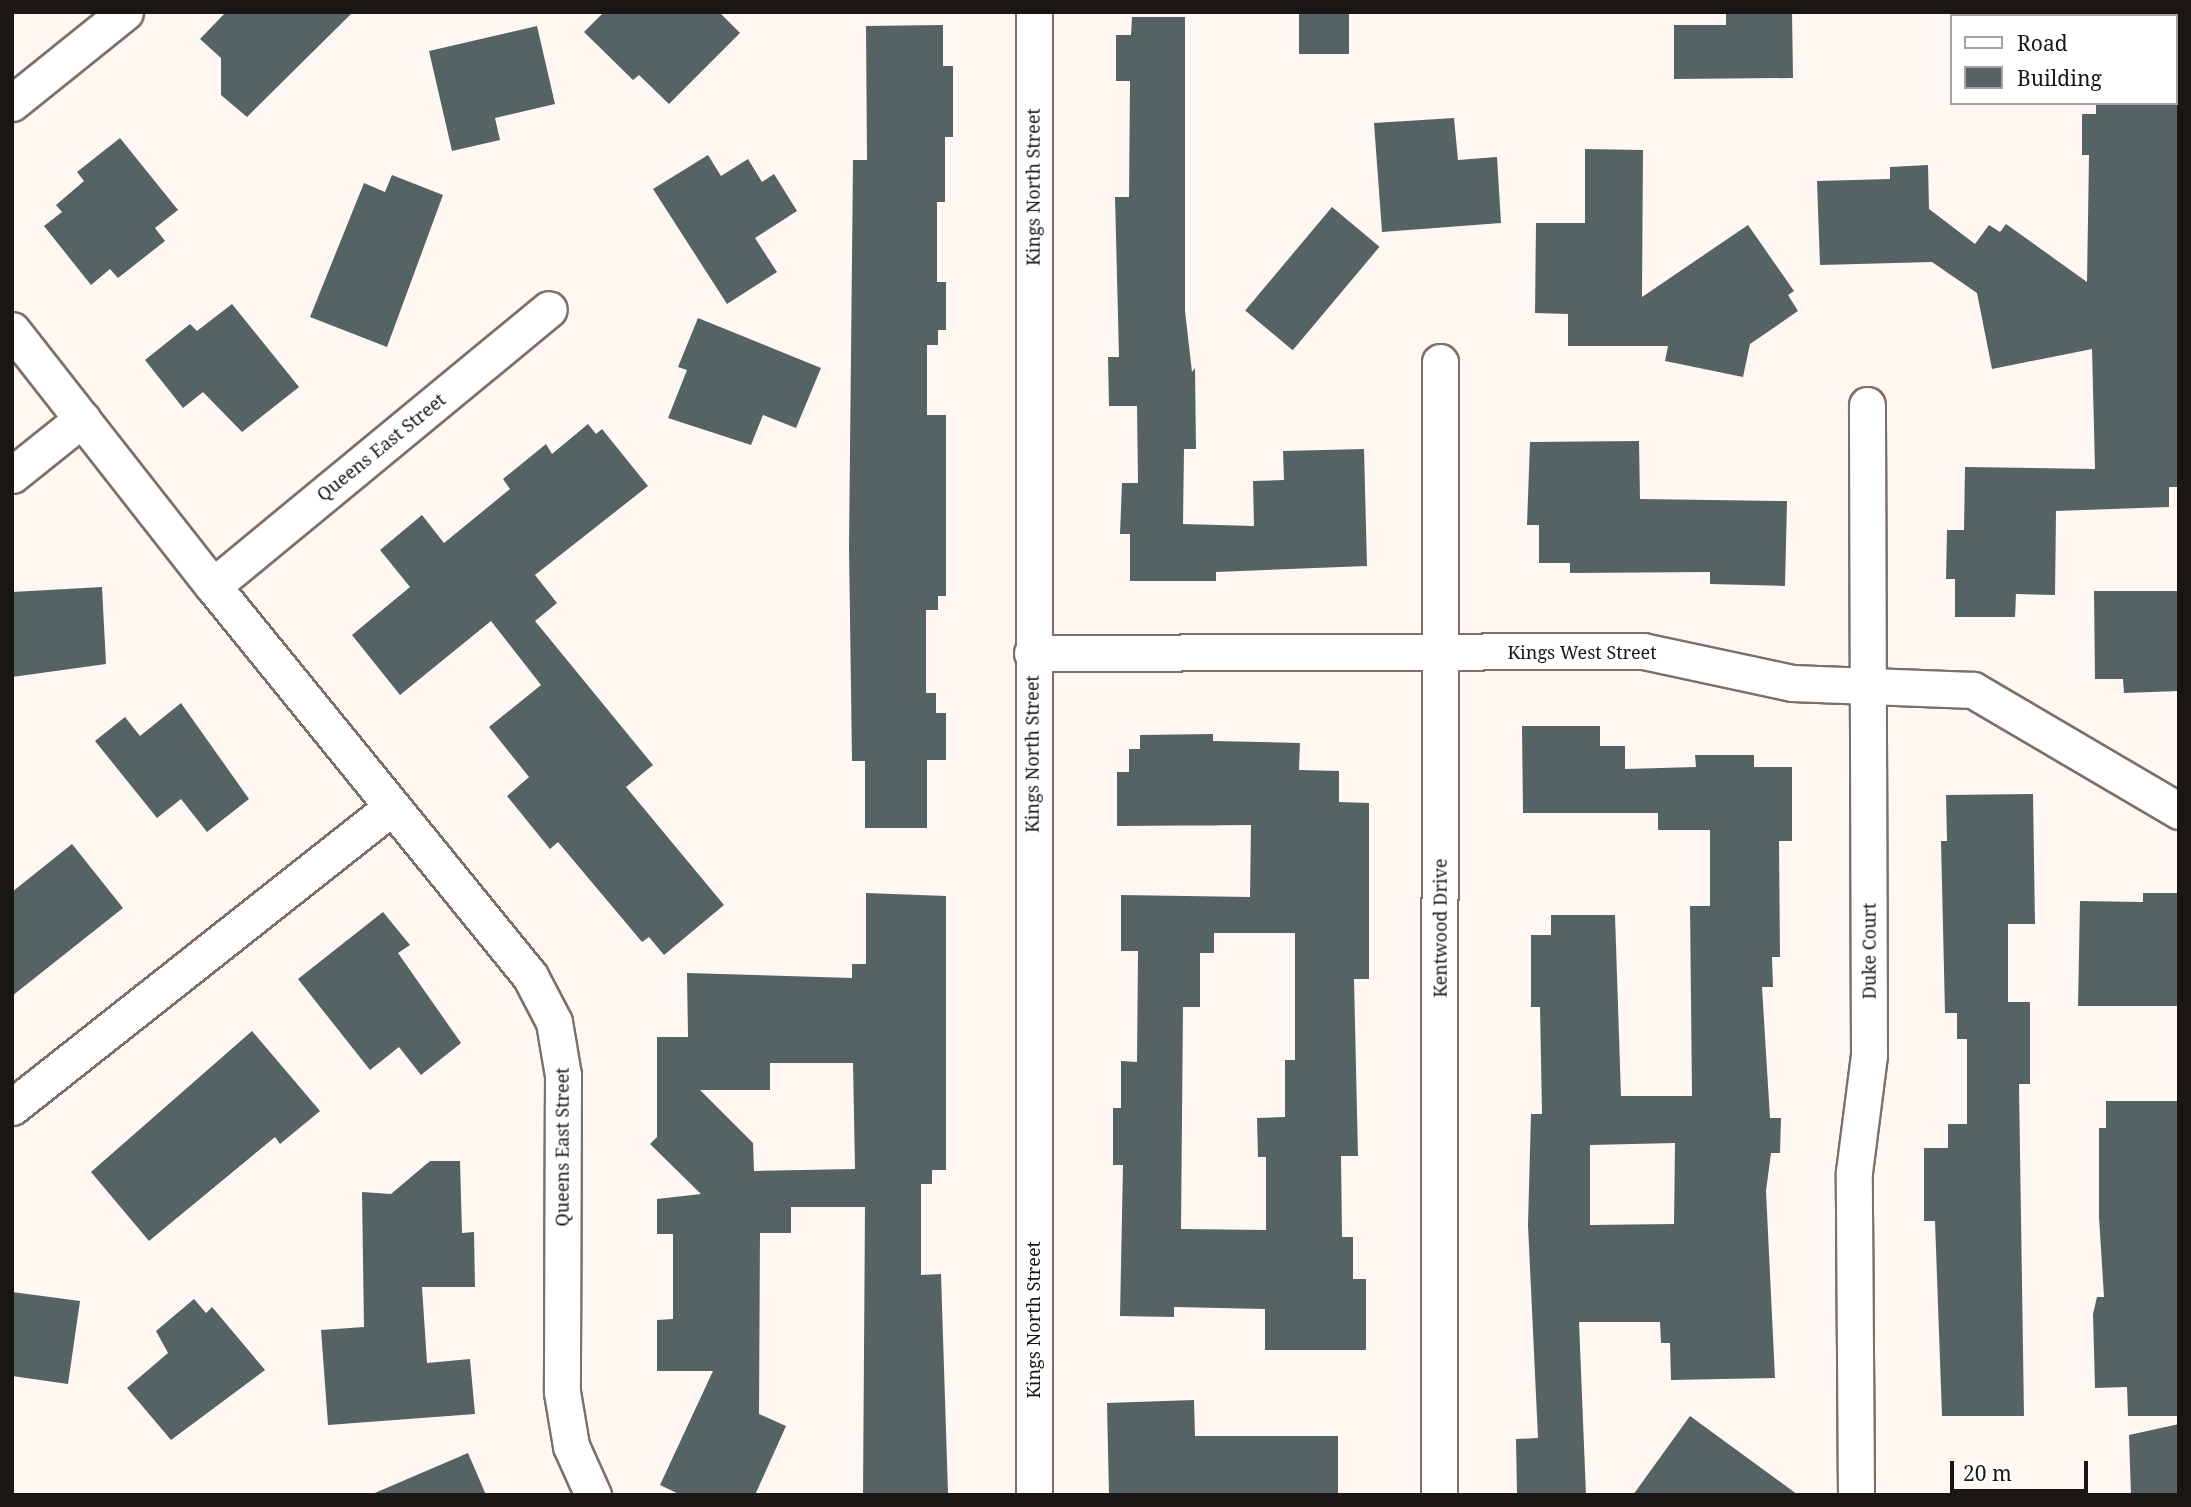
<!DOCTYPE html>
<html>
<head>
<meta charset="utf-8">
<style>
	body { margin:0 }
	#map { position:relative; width:2191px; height:1507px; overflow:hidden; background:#fef7f2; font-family:"Noto Serif",serif }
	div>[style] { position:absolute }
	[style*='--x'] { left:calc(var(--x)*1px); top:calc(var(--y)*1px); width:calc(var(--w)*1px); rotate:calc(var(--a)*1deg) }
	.building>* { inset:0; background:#566365; transform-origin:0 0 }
	.roads { filter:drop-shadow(2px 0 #7b716a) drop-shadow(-2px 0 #7b716a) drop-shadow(0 2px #7b716a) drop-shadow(0 -2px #7b716a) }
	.street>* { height:35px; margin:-17.5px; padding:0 17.5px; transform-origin:17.5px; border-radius:17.5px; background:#fff }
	span { translate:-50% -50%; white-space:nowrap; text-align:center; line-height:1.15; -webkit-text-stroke:7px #fff; paint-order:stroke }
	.street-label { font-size:18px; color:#1a1614 }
	.frame { position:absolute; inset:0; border:14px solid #1a1614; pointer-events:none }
	.legend { position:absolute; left:1950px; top:14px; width:228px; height:91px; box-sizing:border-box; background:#fff; border:2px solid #a3a2a1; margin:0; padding:9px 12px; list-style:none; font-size:21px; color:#1a1614 }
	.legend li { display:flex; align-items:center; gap:14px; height:35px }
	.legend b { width:35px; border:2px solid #a3a2a1 }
	.scale { position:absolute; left:1950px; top:1461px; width:138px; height:32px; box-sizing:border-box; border:4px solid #1a1614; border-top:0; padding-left:9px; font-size:21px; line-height:24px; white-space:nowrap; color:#1a1614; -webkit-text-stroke:5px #fff; paint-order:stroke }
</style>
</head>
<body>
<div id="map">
	<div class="building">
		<div style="clip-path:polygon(226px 12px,353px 12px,247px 117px,221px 95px,221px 58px,200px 39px)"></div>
		<div style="clip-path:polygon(604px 12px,719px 12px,740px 33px,669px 104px,639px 75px,633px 80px,584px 32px)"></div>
		<div style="left:1299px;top:12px;width:50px;height:42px"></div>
		<div style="clip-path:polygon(1726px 12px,1792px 12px,1793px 78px,1674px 79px,1674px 25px,1726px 25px)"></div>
		<div style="clip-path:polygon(1132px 17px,1185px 17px,1185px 311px,1192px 372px,1195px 368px,1196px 449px,1184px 449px,1183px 524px,1254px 526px,1253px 481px,1284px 480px,1283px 451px,1364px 449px,1367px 566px,1216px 572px,1216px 581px,1130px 581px,1130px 534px,1120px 534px,1122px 483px,1138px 483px,1137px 406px,1109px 406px,1108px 357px,1119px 357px,1115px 197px,1129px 197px,1130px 81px,1116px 81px,1116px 35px,1131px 35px)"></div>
		<div style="clip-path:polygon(943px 25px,943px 66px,953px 66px,953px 137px,945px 137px,945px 202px,937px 202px,937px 282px,946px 282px,946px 330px,938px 330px,938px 345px,927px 345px,927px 415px,946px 415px,946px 596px,938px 596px,938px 610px,926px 610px,926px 693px,936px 693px,936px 713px,946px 713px,946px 760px,927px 760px,927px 828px,865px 828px,865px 761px,852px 761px,849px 547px,853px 160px,867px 160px,866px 26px)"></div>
		<div style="clip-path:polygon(537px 26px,555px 104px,495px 118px,500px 140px,452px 151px,429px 51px)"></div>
		<div style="clip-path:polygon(2096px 103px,2179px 103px,2179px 487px,2169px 487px,2169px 507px,2056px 511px,2055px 595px,2016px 594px,2015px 617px,1955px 617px,1955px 579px,1946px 579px,1947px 530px,1964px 530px,1965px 467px,2095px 469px,2092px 349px,1992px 369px,1977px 293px,1932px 262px,1820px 265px,1817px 181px,1890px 179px,1890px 167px,1928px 165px,1929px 209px,1975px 244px,1989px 225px,2000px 232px,2006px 224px,2087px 282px,2089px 155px,2082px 155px,2082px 114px,2096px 114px)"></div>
		<div style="clip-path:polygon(1454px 118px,1458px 160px,1497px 157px,1501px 223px,1382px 232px,1374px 123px)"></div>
		<div style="clip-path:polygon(120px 138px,178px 210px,155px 228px,165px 241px,118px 278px,110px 269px,91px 285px,44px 226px,62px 212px,56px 205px,84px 181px,77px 172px)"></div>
		<div style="clip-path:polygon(1585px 149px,1643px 150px,1642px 297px,1748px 225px,1794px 291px,1788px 295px,1798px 311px,1750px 344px,1743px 377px,1665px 361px,1668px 346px,1568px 346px,1568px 314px,1535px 313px,1536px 223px,1585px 223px)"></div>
		<div style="clip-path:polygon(708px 155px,721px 176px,748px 159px,762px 182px,774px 174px,797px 211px,755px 238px,777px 272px,727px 304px,653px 189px)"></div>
		<div style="clip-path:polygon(392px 175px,443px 195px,387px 347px,310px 317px,364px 183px,385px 192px)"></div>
		<div style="left:1332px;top:207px;width:62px;height:135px;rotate:40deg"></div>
		<div style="clip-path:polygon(232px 304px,299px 387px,242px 432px,203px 392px,183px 408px,145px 360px,190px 324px,197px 331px)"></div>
		<div style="clip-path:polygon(698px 318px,821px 368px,796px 428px,763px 415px,751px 445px,668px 418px,687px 370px,678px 367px)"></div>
		<div style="clip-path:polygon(588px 424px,596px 434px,602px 429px,648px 486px,535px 575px,557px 603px,535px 621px,653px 765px,626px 787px,724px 905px,664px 955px,649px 937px,642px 942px,558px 842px,550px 849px,507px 796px,529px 777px,489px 727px,541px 685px,491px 621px,400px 695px,352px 635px,410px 587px,380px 550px,422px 515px,444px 543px,510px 489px,503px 479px,546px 444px,552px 454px)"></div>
		<div style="clip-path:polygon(1639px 441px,1640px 499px,1787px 501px,1785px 586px,1710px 584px,1710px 572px,1570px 573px,1570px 563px,1539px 563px,1539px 525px,1527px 525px,1530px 442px)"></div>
		<div style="clip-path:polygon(102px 587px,106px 664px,12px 677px,12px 592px)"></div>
		<div style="clip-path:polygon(2094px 591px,2179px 591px,2179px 691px,2124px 693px,2123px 679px,2095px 679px)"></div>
		<div style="clip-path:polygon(181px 703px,249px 799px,207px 832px,181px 799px,157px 818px,95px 741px,125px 717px,140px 736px)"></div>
		<div style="clip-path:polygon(evenodd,1522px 726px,1600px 726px,1600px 746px,1625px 746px,1625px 769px,1696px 767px,1695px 755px,1754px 755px,1754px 767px,1792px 767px,1792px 841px,1779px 841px,1780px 957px,1772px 957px,1773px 987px,1762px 987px,1770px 1118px,1781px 1118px,1780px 1153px,1771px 1153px,1766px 1191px,1775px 1378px,1671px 1380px,1670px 1343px,1661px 1343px,1660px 1322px,1579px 1322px,1586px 1495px,1517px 1495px,1516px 1439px,1538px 1438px,1528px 1225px,1531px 1114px,1542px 1114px,1540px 1007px,1531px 1007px,1531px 935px,1551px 935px,1551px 915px,1615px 915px,1621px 1096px,1692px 1096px,1690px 906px,1710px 906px,1710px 830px,1658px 830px,1658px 813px,1523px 813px,1522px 726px,1675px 1143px,1674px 1224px,1590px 1225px,1590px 1145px,1675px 1143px)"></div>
		<div style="clip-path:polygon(evenodd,1213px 734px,1213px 741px,1300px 743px,1299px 770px,1339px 771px,1339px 802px,1369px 803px,1369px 979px,1354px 979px,1358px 1156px,1341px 1156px,1342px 1237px,1353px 1237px,1353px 1279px,1366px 1279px,1366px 1350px,1265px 1350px,1265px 1309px,1174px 1307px,1174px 1317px,1120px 1316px,1123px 1165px,1113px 1165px,1113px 1108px,1121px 1108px,1121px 1061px,1137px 1062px,1138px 951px,1121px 951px,1121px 895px,1250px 897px,1251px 825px,1117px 826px,1117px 772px,1129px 772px,1129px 749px,1140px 749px,1140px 735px,1213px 734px,1214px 933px,1295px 933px,1295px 1060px,1285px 1060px,1285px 1117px,1257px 1118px,1258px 1157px,1266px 1157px,1266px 1230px,1181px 1229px,1183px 1007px,1200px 1007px,1200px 953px,1214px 953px,1214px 933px)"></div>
		<div style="clip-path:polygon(2033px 794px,2035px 924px,2008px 924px,2008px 1002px,2030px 1002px,2030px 1084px,2019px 1084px,2024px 1416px,1942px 1416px,1935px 1221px,1924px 1221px,1924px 1148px,1948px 1148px,1948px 1124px,1967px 1124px,1967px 1039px,1957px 1039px,1957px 1013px,1945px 1013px,1941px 841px,1947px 841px,1946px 795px)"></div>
		<div style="clip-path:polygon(72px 844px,123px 908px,12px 996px,12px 892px)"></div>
		<div style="clip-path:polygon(evenodd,866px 893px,946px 896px,946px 1170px,932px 1170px,932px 1184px,921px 1184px,921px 1275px,941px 1274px,948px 1493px,863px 1495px,865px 1207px,791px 1207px,791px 1233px,760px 1233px,759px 1414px,786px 1426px,755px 1495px,681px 1495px,660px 1485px,713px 1371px,657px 1371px,657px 1320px,673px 1319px,673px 1234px,657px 1234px,657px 1199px,701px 1194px,650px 1144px,657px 1137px,657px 1037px,688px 1037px,687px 973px,852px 978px,852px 964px,866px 964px,866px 893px,770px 1063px,853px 1063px,855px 1169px,754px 1171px,753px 1143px,700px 1090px,770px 1090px,770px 1063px)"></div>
		<div style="clip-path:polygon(2143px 893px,2179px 893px,2179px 1006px,2078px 1006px,2080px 901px,2143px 902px)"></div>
		<div style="clip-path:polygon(383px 912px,410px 945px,398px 953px,461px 1043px,421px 1075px,399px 1047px,370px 1070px,298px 979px)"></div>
		<div style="clip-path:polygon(252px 1031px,320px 1111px,280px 1144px,275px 1137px,149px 1241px,91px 1172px)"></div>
		<div style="clip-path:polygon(2106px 1101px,2179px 1101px,2179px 1416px,2128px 1416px,2127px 1387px,2095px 1388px,2093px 1314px,2097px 1297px,2104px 1297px,2099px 1217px,2099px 1128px,2106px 1128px)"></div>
		<div style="clip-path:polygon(430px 1161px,460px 1161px,462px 1233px,474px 1232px,475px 1287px,422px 1287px,427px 1363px,470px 1359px,475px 1414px,328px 1425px,321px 1330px,364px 1327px,362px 1192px,391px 1194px)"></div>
		<div style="clip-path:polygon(12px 1292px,80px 1301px,68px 1384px,12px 1376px)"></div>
		<div style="clip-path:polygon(194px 1299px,206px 1313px,212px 1307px,265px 1370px,171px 1440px,127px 1388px,168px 1353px,156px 1331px)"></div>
		<div style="clip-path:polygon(1194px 1400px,1195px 1436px,1338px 1436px,1338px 1495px,1109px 1495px,1107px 1403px)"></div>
		<div style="clip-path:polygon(1690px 1416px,1798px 1495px,1633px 1495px)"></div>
		<div style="clip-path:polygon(2179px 1424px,2179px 1495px,2131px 1495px,2129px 1435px)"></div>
		<div style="clip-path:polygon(468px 1453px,486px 1495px,370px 1495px)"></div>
	</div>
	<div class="roads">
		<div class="street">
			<div style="--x:1034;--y:12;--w:1483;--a:90"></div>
			<div style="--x:12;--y:103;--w:145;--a:-38.8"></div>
			<div style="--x:12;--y:330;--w:325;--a:51.9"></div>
			<div style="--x:213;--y:586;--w:435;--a:-39.5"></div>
			<div style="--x:12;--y:475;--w:90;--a:-38.7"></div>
			<div style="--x:213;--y:586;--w:503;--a:50.9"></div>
			<div style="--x:530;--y:976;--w:52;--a:62.4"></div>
			<div style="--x:554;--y:1022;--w:54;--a:80.4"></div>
			<div style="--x:563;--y:1075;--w:317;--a:90.2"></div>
			<div style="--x:562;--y:1392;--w:55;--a:80.5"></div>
			<div style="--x:571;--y:1446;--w:54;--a:65.8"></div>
			<div style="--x:1032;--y:653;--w:611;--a:-0.19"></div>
			<div style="--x:1643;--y:651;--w:152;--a:12.1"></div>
			<div style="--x:1792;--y:683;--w:181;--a:2.2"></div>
			<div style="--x:1973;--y:690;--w:239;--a:30.4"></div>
			<div style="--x:12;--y:1107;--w:483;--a:-38.3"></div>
			<div style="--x:1439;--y:1495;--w:1133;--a:-89.95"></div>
			<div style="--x:1856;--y:1495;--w:323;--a:-90.4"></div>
			<div style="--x:1854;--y:1172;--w:118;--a:-82.7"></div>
			<div style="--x:1869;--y:1055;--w:650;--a:-90.18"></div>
		</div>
	</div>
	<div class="street-label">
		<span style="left:1033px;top:187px;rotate:-90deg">Kings North Street</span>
		<span style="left:381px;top:447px;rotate:-39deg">Queens East Street</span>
		<span style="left:1582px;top:652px">Kings West Street</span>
		<span style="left:1032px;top:754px;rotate:-90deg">Kings North Street</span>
		<span style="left:1440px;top:928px;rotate:-90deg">Kentwood Drive</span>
		<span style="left:1869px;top:951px;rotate:-90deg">Duke Court</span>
		<span style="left:562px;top:1147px;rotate:-90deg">Queens East Street</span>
		<span style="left:1033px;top:1320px;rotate:-90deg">Kings North Street</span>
	</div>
	<div class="frame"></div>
	<ul class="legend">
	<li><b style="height:9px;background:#fff"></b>Road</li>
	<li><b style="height:19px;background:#566365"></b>Building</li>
	</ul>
	<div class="scale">20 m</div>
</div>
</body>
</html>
